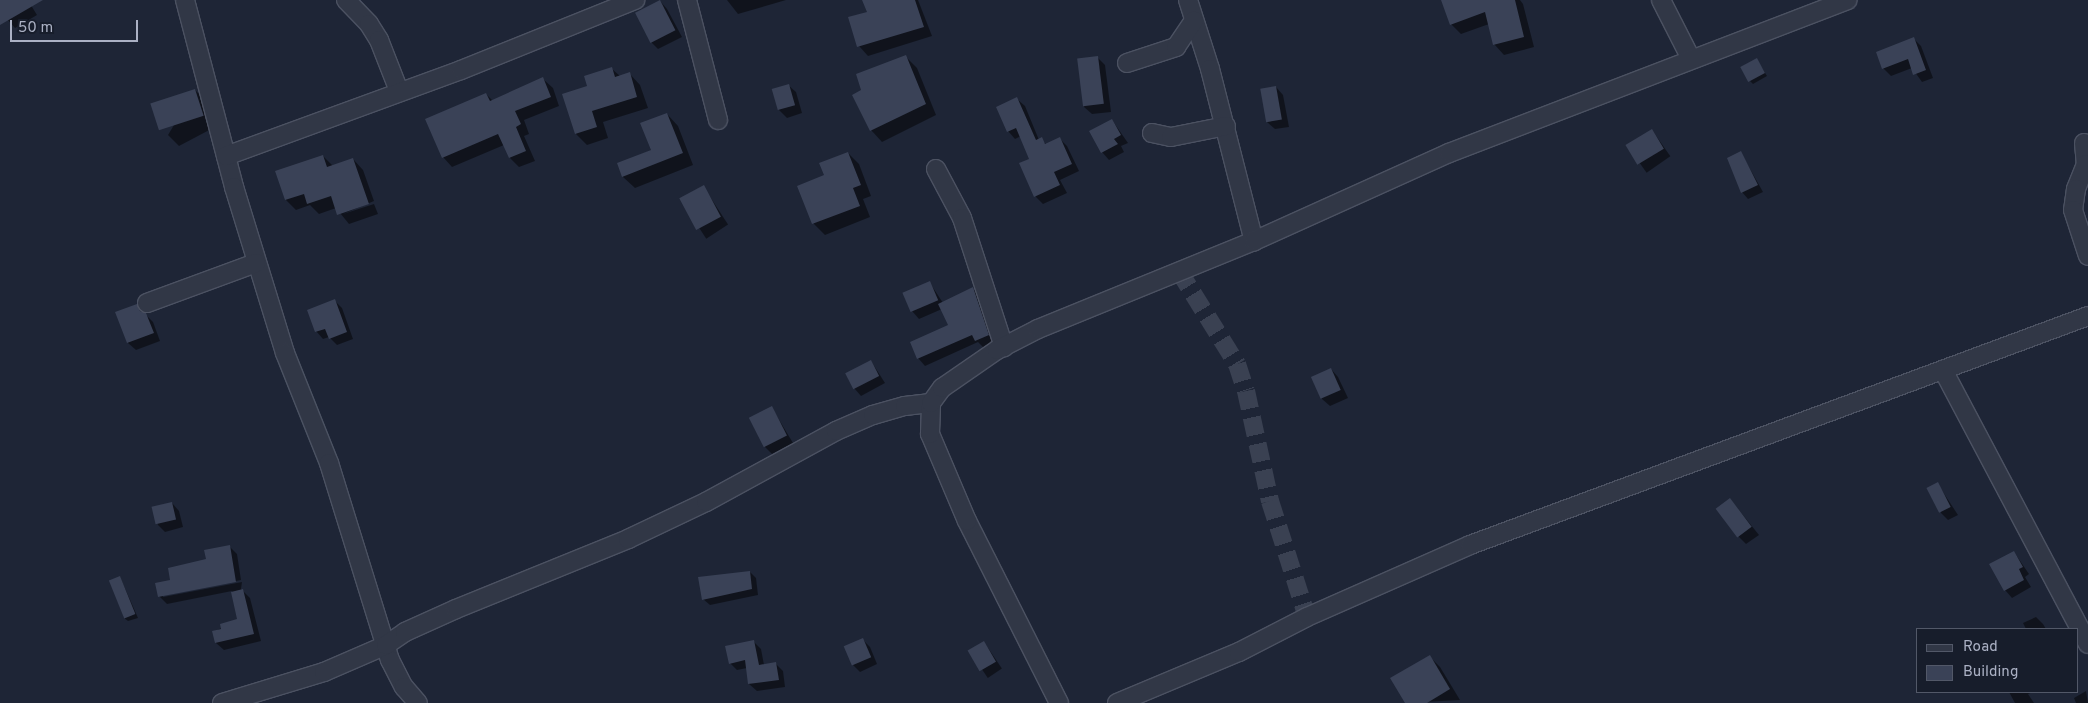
<!DOCTYPE html>
<html>
<head>
<meta charset="utf-8">
<style>
	body { margin:0 }
	#map { position:relative; width:2088px; height:703px; overflow:hidden; background:#1e2536; font-family:Overpass,sans-serif }
	div>[style] { position:absolute }
	[style*='--x'] { left:calc(var(--x)*1px); top:calc(var(--y)*1px); width:calc(var(--w)*1px); rotate:calc(var(--a)*1deg) }
	.shadow>* { inset:0; background:#0007; transform-origin:0 0 }
	.building>* { inset:0; background:#3a4257; transform-origin:0 0 }
	.minor-tunnel>* { height:18px; margin-top:-9px; transform-origin:0; background:repeating-linear-gradient(90deg,#3a4152 0 18px,transparent 0 27px) }
	.roads { filter:drop-shadow(1px 0 #4c5262) drop-shadow(-1px 0 #4c5262) drop-shadow(0 1px #4c5262) drop-shadow(0 -1px #4c5262) }
	.minor>* { height:18px; margin:-9px; padding:0 9px; transform-origin:9px; border-radius:9px; background:#313746 }
	span { translate:-50% -50%; white-space:nowrap; text-align:center; line-height:1.15; -webkit-text-stroke:5px #171d2b; paint-order:stroke }
	.legend { position:absolute; left:1916px; top:628px; width:162px; height:65px; box-sizing:border-box; background:#171d2b; border:1px solid #525868; margin:0; padding:6px 9px; list-style:none; font-size:15px; color:#abb1c4 }
	.legend li { display:flex; align-items:center; gap:10px; height:25px }
	.legend b { width:25px; border:1px solid #525868 }
	.scale { position:absolute; left:10px; top:20px; width:128px; height:22px; box-sizing:border-box; border:2px solid #abb1c4; border-top:0; padding-left:6px; font-size:15px; line-height:18px; white-space:nowrap; color:#abb1c4; -webkit-text-stroke:4px #171d2b; paint-order:stroke }
</style>
</head>
<body>
<div id="map">
	<div class="shadow">
		<div style="clip-path:polygon(0 0,32px 0,29px 2px,37px 15px,15px 28px,0 11px)"></div>
		<div style="clip-path:polygon(727px 0,786px 0,738px 14px)"></div>
		<div style="clip-path:polygon(874px 0,918px 0,932px 36px,868px 56px,859px 46px)"></div>
		<div style="clip-path:polygon(1452px 0,1520px 0,1523px 4px,1534px 47px,1504px 55px,1494px 44px,1489px 24px,1461px 34px,1451px 24px)"></div>
		<div style="clip-path:polygon(660px 1px,667px 9px,682px 37px,658px 49px,651px 42px,636px 13px)"></div>
		<div style="clip-path:polygon(1914px 39px,1921px 46px,1933px 78px,1922px 82px,1912px 68px,1891px 76px,1883px 68px)"></div>
		<div style="clip-path:polygon(906px 57px,917px 68px,936px 115px,882px 142px,871px 130px,863px 91px)"></div>
		<div style="clip-path:polygon(1098px 58px,1105px 65px,1111px 112px,1092px 114px,1084px 107px)"></div>
		<div style="clip-path:polygon(1756px 59px,1767px 76px,1753px 84px,1750px 81px)"></div>
		<div style="clip-path:polygon(612px 69px,620px 76px,629px 73px,640px 85px,648px 108px,603px 122px,608px 138px,587px 145px,576px 134px,589px 87px)"></div>
		<div style="clip-path:polygon(543px 79px,553px 88px,559px 106px,524px 120px,529px 134px,524px 136px,535px 161px,519px 167px,510px 158px,504px 145px,452px 167px,443px 157px,486px 94px,493px 101px)"></div>
		<div style="clip-path:polygon(788px 85px,796px 92px,802px 113px,787px 118px,779px 110px)"></div>
		<div style="clip-path:polygon(1276px 87px,1283px 95px,1289px 127px,1275px 129px,1267px 122px,1262px 90px)"></div>
		<div style="clip-path:polygon(195px 90px,206px 101px,215px 127px,179px 146px,168px 135px)"></div>
		<div style="clip-path:polygon(1017px 99px,1025px 106px,1039px 140px,1048px 145px,1060px 139px,1067px 146px,1079px 171px,1060px 180px,1067px 193px,1043px 204px,1036px 197px,1020px 164px,1030px 160px,1021px 136px,1015px 139px,1008px 131px)"></div>
		<div style="clip-path:polygon(667px 114px,678px 126px,693px 165px,635px 188px,623px 177px,618px 164px,652px 150px)"></div>
		<div style="clip-path:polygon(1112px 120px,1128px 143px,1121px 146px,1124px 152px,1109px 160px,1102px 152px)"></div>
		<div style="left:1652px;top:130px;width:32px;height:29px;rotate:55deg"></div>
		<div style="clip-path:polygon(848px 153px,859px 164px,871px 196px,863px 199px,870px 217px,825px 235px,814px 224px,799px 187px,825px 176px)"></div>
		<div style="clip-path:polygon(1741px 153px,1763px 192px,1748px 199px,1742px 192px)"></div>
		<div style="clip-path:polygon(323px 156px,333px 166px,353px 159px,363px 170px,374px 201px,343px 214px,374px 204px,378px 214px,349px 224px,336px 208px,319px 214px,310px 205px,296px 210px,286px 200px,277px 172px)"></div>
		<div style="left:703px;top:186px;width:46px;height:26px;rotate:57deg"></div>
		<div style="clip-path:polygon(930px 283px,943px 303px,973px 289px,980px 296px,996px 343px,984px 348px,978px 342px,925px 366px,918px 358px,950px 326px,942px 309px,919px 319px,912px 311px)"></div>
		<div style="clip-path:polygon(335px 301px,342px 308px,353px 339px,337px 345px,329px 337px,323px 339px,316px 331px)"></div>
		<div style="clip-path:polygon(136px 305px,153px 322px,160px 341px,136px 350px,128px 343px,117px 313px)"></div>
		<div style="clip-path:polygon(871px 361px,885px 383px,861px 396px,854px 388px)"></div>
		<div style="clip-path:polygon(1331px 369px,1338px 377px,1348px 398px,1330px 406px,1322px 399px,1313px 378px)"></div>
		<div style="clip-path:polygon(772px 408px,793px 443px,772px 454px,764px 446px)"></div>
		<div style="clip-path:polygon(1937px 483px,1958px 515px,1948px 520px,1941px 513px)"></div>
		<div style="clip-path:polygon(1730px 499px,1759px 535px,1746px 544px,1739px 537px)"></div>
		<div style="clip-path:polygon(172px 503px,179px 511px,183px 527px,165px 532px,158px 525px,153px 508px)"></div>
		<div style="clip-path:polygon(230px 547px,237px 554px,241px 580px,163px 595px,163px 597px,242px 582px,241px 589px,250px 598px,261px 641px,224px 650px,216px 643px,213px 632px,239px 620px,232px 591px,167px 604px,159px 596px,172px 581px)"></div>
		<div style="clip-path:polygon(2014px 552px,2029px 574px,2025px 577px,2031px 587px,2012px 598px,2005px 590px)"></div>
		<div style="clip-path:polygon(750px 572px,756px 578px,758px 595px,710px 605px,703px 599px)"></div>
		<div style="clip-path:polygon(120px 577px,138px 618px,128px 621px,124px 618px)"></div>
		<div style="clip-path:polygon(2036px 617px,2043px 624px,2046px 629px,2026px 629px,2023px 623px)"></div>
		<div style="clip-path:polygon(863px 640px,870px 647px,877px 664px,860px 672px,852px 664px)"></div>
		<div style="clip-path:polygon(754px 642px,761px 649px,764px 665px,776px 664px,783px 671px,785px 687px,757px 691px,749px 684px,747px 668px,737px 670px,730px 663px)"></div>
		<div style="left:984px;top:642px;width:32px;height:17px;rotate:56deg"></div>
		<div style="clip-path:polygon(1430px 657px,1440px 667px,1460px 700px,1406px 703px)"></div>
		<div style="clip-path:polygon(2086px 691px,2088px 703px,2076px 703px,2074px 698px)"></div>
		<div style="clip-path:polygon(2009px 692px,2033px 692px,2028px 694px,2034px 703px,2015px 703px)"></div>
	</div>
	<div class="building">
		<div style="clip-path:polygon(0 0,43px 0,0 25px)"></div>
		<div style="left:660px;top:0;width:34px;height:28px;rotate:63deg"></div>
		<div style="clip-path:polygon(862px 0,915px 0,924px 27px,857px 47px,848px 17px,867px 12px)"></div>
		<div style="clip-path:polygon(1441px 0,1515px 0,1524px 37px,1493px 45px,1485px 12px,1450px 25px)"></div>
		<div style="clip-path:polygon(1914px 37px,1926px 70px,1913px 75px,1908px 59px,1882px 69px,1876px 52px)"></div>
		<div style="clip-path:polygon(906px 55px,926px 104px,870px 131px,852px 95px,861px 90px,856px 74px)"></div>
		<div style="left:1098px;top:56px;width:48px;height:21px;rotate:83deg"></div>
		<div style="left:1757px;top:58px;width:17px;height:19px;rotate:62deg"></div>
		<div style="clip-path:polygon(612px 67px,615px 77px,630px 72px,637px 97px,592px 111px,597px 127px,575px 134px,562px 94px,587px 86px,584px 76px)"></div>
		<div style="clip-path:polygon(543px 77px,551px 97px,515px 111px,521px 124px,516px 127px,526px 151px,509px 158px,498px 134px,442px 158px,425px 119px,486px 93px,490px 101px)"></div>
		<div style="left:789px;top:84px;width:22px;height:18px;rotate:74deg"></div>
		<div style="left:1276px;top:86px;width:34px;height:16px;rotate:80deg"></div>
		<div style="left:195px;top:89px;width:28px;height:47px;rotate:72deg"></div>
		<div style="clip-path:polygon(1017px 97px,1036px 140px,1042px 137px,1045px 144px,1060px 137px,1072px 164px,1054px 172px,1060px 185px,1034px 197px,1019px 163px,1029px 159px,1016px 128px,1007px 132px,996px 107px)"></div>
		<div style="clip-path:polygon(667px 113px,683px 153px,622px 177px,617px 163px,651px 150px,640px 123px)"></div>
		<div style="clip-path:polygon(1112px 119px,1121px 135px,1114px 139px,1118px 144px,1101px 153px,1089px 131px)"></div>
		<div style="left:1652px;top:129px;width:23px;height:31px;rotate:59deg"></div>
		<div style="clip-path:polygon(1741px 151px,1758px 185px,1741px 193px,1727px 158px)"></div>
		<div style="clip-path:polygon(848px 152px,861px 185px,853px 188px,860px 206px,812px 224px,797px 186px,824px 175px,819px 163px)"></div>
		<div style="clip-path:polygon(323px 155px,327px 167px,353px 158px,369px 204px,337px 215px,331px 196px,307px 204px,304px 194px,285px 200px,275px 171px)"></div>
		<div style="left:704px;top:185px;width:36px;height:28px;rotate:62deg"></div>
		<div style="left:930px;top:281px;width:21px;height:30px;rotate:67deg"></div>
		<div style="clip-path:polygon(973px 287px,989px 335px,975px 341px,972px 335px,917px 359px,910px 342px,948px 325px,938px 304px)"></div>
		<div style="clip-path:polygon(335px 299px,347px 332px,329px 339px,325px 329px,315px 332px,307px 310px)"></div>
		<div style="clip-path:polygon(137px 304px,140px 311px,146px 313px,154px 333px,127px 343px,115px 312px)"></div>
		<div style="left:871px;top:360px;width:18px;height:29px;rotate:63deg"></div>
		<div style="left:1331px;top:368px;width:24px;height:22px;rotate:66deg"></div>
		<div style="left:772px;top:406px;width:33px;height:26px;rotate:63deg"></div>
		<div style="left:1938px;top:482px;width:28px;height:13px;rotate:63deg"></div>
		<div style="left:1730px;top:498px;width:36px;height:18px;rotate:53deg"></div>
		<div style="left:172px;top:502px;width:18px;height:21px;rotate:77deg"></div>
		<div style="clip-path:polygon(230px 545px,236px 582px,158px 597px,155px 583px,170px 580px,168px 568px,206px 559px,204px 550px)"></div>
		<div style="clip-path:polygon(2014px 551px,2023px 567px,2019px 569px,2024px 580px,2004px 591px,1989px 564px)"></div>
		<div style="clip-path:polygon(750px 571px,752px 589px,702px 600px,698px 577px)"></div>
		<div style="left:120px;top:576px;width:41px;height:12px;rotate:68deg"></div>
		<div style="clip-path:polygon(243px 589px,254px 634px,215px 643px,212px 631px,221px 629px,220px 624px,237px 619px,231px 592px)"></div>
		<div style="left:863px;top:638px;width:21px;height:21px;rotate:67deg"></div>
		<div style="clip-path:polygon(754px 640px,759px 665px,776px 662px,779px 680px,748px 684px,745px 660px,729px 664px,725px 646px)"></div>
		<div style="left:984px;top:641px;width:24px;height:19px;rotate:60deg"></div>
		<div style="clip-path:polygon(1430px 655px,1450px 689px,1427px 703px,1405px 703px,1390px 678px)"></div>
	</div>
	<div class="minor-tunnel">
		<div style="--x:1179;--y:271;--w:110;--a:58.1"></div>
		<div style="--x:1237;--y:364;--w:28;--a:72"></div>
		<div style="--x:1246;--y:391;--w:113;--a:77.7"></div>
		<div style="--x:1270;--y:501;--w:122;--a:72.3"></div>
	</div>
	<div class="roads">
		<div class="minor">
			<div style="--x:185;--y:0;--w:193;--a:75.3"></div>
			<div style="--x:234;--y:187;--w:174;--a:72.9"></div>
			<div style="--x:285;--y:353;--w:118;--a:68.2"></div>
			<div style="--x:329;--y:463;--w:206;--a:72.8"></div>
			<div style="--x:390;--y:660;--w:30;--a:63"></div>
			<div style="--x:404;--y:687;--w:21;--a:49"></div>
			<div style="--x:346;--y:0;--w:33;--a:46"></div>
			<div style="--x:369;--y:24;--w:19;--a:58"></div>
			<div style="--x:379;--y:40;--w:55;--a:68.6"></div>
			<div style="--x:687;--y:0;--w:124;--a:75.5"></div>
			<div style="--x:1188;--y:0;--w:72;--a:72.3"></div>
			<div style="--x:1210;--y:69;--w:178;--a:75.7"></div>
			<div style="--x:1661;--y:0;--w:66;--a:63"></div>
			<div style="--x:1127;--y:63;--w:52;--a:-18.1"></div>
			<div style="--x:1176;--y:47;--w:32;--a:-56"></div>
			<div style="--x:1152;--y:133;--w:19;--a:12"></div>
			<div style="--x:1171;--y:137;--w:56;--a:-11.3"></div>
			<div style="--x:2084;--y:143;--w:21;--a:85"></div>
			<div style="--x:2086;--y:164;--w:27;--a:112"></div>
			<div style="--x:2076;--y:189;--w:21;--a:98"></div>
			<div style="--x:2073;--y:210;--w:48;--a:71.9"></div>
			<div style="--x:226;--y:156;--w:250;--a:-20.1"></div>
			<div style="--x:461;--y:70;--w:188;--a:-21.9"></div>
			<div style="--x:936;--y:169;--w:55;--a:62"></div>
			<div style="--x:962;--y:218;--w:136;--a:72"></div>
			<div style="--x:147;--y:303;--w:116;--a:-20.2"></div>
			<div style="--x:1943;--y:370;--w:310;--a:62.1"></div>
			<div style="--x:222;--y:703;--w:107;--a:-16.9"></div>
			<div style="--x:324;--y:672;--w:68;--a:-23.5"></div>
			<div style="--x:386;--y:645;--w:23;--a:-34"></div>
			<div style="--x:405;--y:632;--w:56;--a:-24.3"></div>
			<div style="--x:456;--y:609;--w:186;--a:-22.1"></div>
			<div style="--x:628;--y:539;--w:86;--a:-25.4"></div>
			<div style="--x:706;--y:502;--w:148;--a:-28.6"></div>
			<div style="--x:836;--y:431;--w:40;--a:-23.4"></div>
			<div style="--x:873;--y:415;--w:33;--a:-16"></div>
			<div style="--x:905;--y:406;--w:26;--a:-7"></div>
			<div style="--x:1059;--y:703;--w:204;--a:-116.8"></div>
			<div style="--x:967;--y:521;--w:95;--a:-113"></div>
			<div style="--x:930;--y:434;--w:31;--a:-88"></div>
			<div style="--x:931;--y:403;--w:19;--a:-54"></div>
			<div style="--x:942;--y:388;--w:67;--a:-34.6"></div>
			<div style="--x:997;--y:350;--w:46;--a:-27.1"></div>
			<div style="--x:1038;--y:329;--w:233;--a:-22.2"></div>
			<div style="--x:1254;--y:241;--w:214;--a:-24.3"></div>
			<div style="--x:1449;--y:153;--w:427;--a:-21"></div>
			<div style="--x:1117;--y:703;--w:132;--a:-22.7"></div>
			<div style="--x:1239;--y:652;--w:76;--a:-27.2"></div>
			<div style="--x:1307;--y:617;--w:178;--a:-23.8"></div>
			<div style="--x:1470;--y:545;--w:659;--a:-20.33"></div>
		</div>
	</div>
	<ul class="legend">
	<li><b style="height:6px;background:#313746"></b>Road</li>
	<li><b style="height:14px;background:#3a4257"></b>Building</li>
	</ul>
	<div class="scale">50 m</div>
</div>
</body>
</html>
